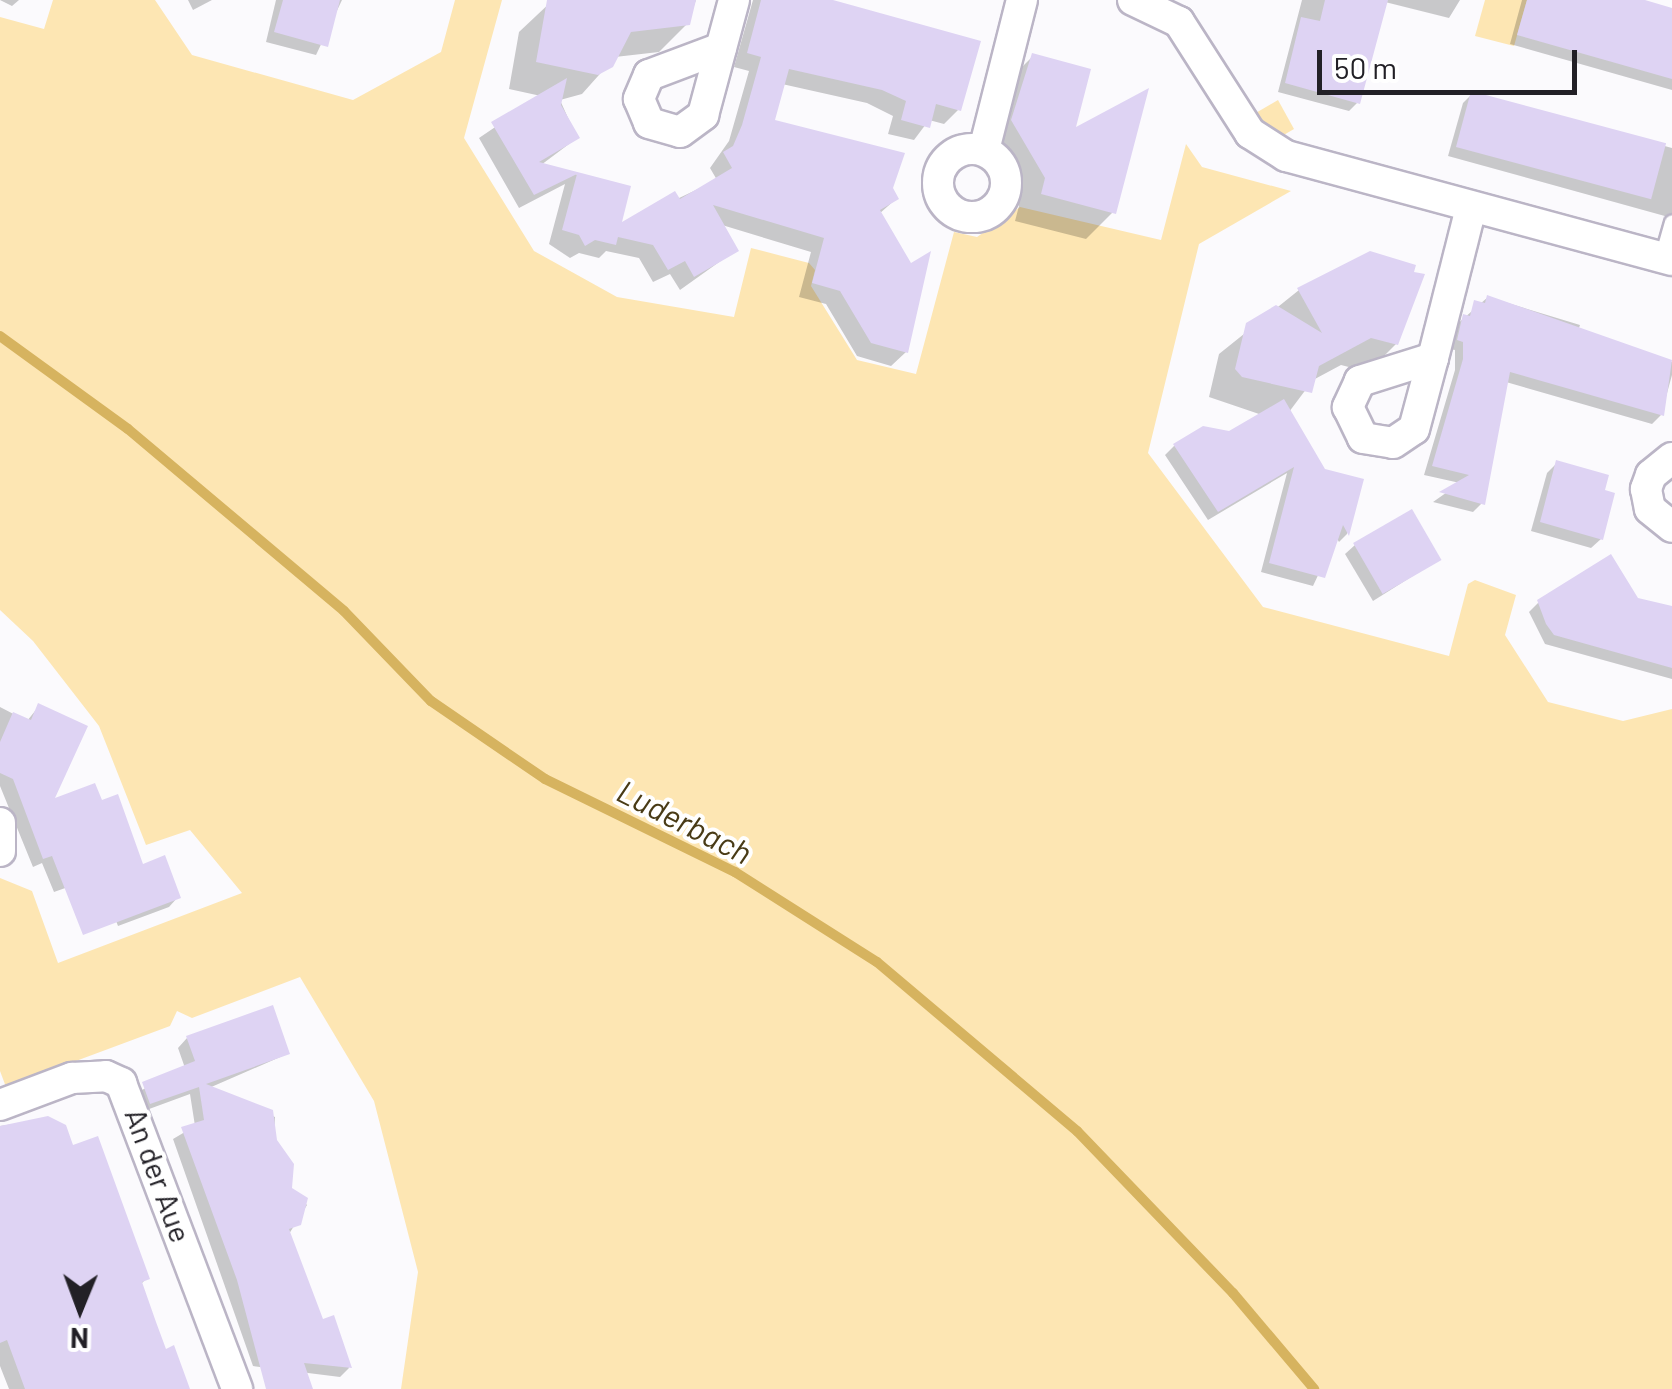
<!DOCTYPE html>
<html>
<head>
<meta charset="utf-8">
<style>
	body { margin:0 }
	#map { position:relative; width:1672px; height:1389px; overflow:hidden; background:#fbfafd; font-family:Barlow,sans-serif }
	div>[style] { position:absolute }
	[style*='--x'] { left:calc(var(--x)*1px); top:calc(var(--y)*1px); width:calc(var(--w)*1px); rotate:calc(var(--a)*1deg) }
	.green>* { inset:0; background:#fde6b3 }
	.shadow>* { inset:0; background:#0003 }
	.stream>* { height:10px; margin:-5px; padding:0 5px; transform-origin:5px; border-radius:5px; background:#d6b35f }
	.building>* { inset:0; background:#ded3f3; transform-origin:0 0 }
	.roads { filter:drop-shadow(2px 0 #bbb5c6) drop-shadow(-2px 0 #bbb5c6) drop-shadow(0 2px #bbb5c6) drop-shadow(0 -2px #bbb5c6) }
	.service>* { height:15px; margin:-7.5px; padding:0 7.5px; transform-origin:7.5px; border-radius:7.5px; background:#fff }
	.minor>* { height:30px; margin:-15px; padding:0 15px; transform-origin:15px; border-radius:15px; background:#fff }
	.minor>.ring { margin:-15px; padding:0; box-sizing:content-box; background:none; border:30px solid #fff; border-radius:50% }
	span { translate:-50% -50%; white-space:nowrap; text-align:center; line-height:1.15; -webkit-text-stroke:8px #fff; paint-order:stroke }
	.street-label { font-size:30px; color:#222026 }
	.water-label { font-size:32px; color:#493b16; font-style:italic }
	.north { position:absolute; left:30px; top:1259px; width:100px; height:100px; -webkit-text-stroke:8px #fff; paint-order:stroke; rotate:181deg; font-size:28px; font-weight:700; line-height:40px; text-align:center; color:#222026 }
	.north::after { content:''; display:block; margin:auto; width:35px; height:45px; background:#222026; clip-path:polygon(50% 0,100% 100%,50% 72%,0 100%) }
	.scale { position:absolute; left:1317px; top:50px; width:260px; height:45px; box-sizing:border-box; border:5px solid #222026; border-top:0; padding-left:12px; font-size:30px; line-height:35px; white-space:nowrap; color:#222026; -webkit-text-stroke:8px #fff; paint-order:stroke }
</style>
</head>
<body>
<div id="map">
	<div class="green">
		<div style="clip-path:polygon(53px 0,155px 0,192px 55px,353px 100px,441px 52px,455px 0,502px 0,464px 138px,534px 251px,617px 297px,734px 317px,751px 248px,809px 263px,815px 270px,811px 286px,857px 360px,916px 374px,954px 232px,977px 237px,1020px 207px,1161px 240px,1186px 144px,1202px 167px,1291px 191px,1199px 244px,1148px 453px,1263px 607px,1449px 656px,1468px 584px,1475px 580px,1516px 595px,1505px 635px,1548px 702px,1623px 721px,1672px 709px,1672px 1389px,401px 1389px,418px 1272px,374px 1101px,300px 977px,192px 1018px,177px 1011px,170px 1026px,6px 1087px,0 1071px,0 878px,32px 891px,58px 963px,242px 893px,190px 830px,146px 845px,99px 726px,33px 641px,0 610px,0 17px,44px 29px)"></div>
		<div style="clip-path:polygon(1485px 0,1527px 0,1514px 46px,1475px 36px)"></div>
		<div style="clip-path:polygon(1278px 100px,1294px 129px,1282px 136px,1254px 114px)"></div>
	</div>
	<div class="shadow">
		<div style="clip-path:polygon(0 0,19px 0,12px 6px)"></div>
		<div style="clip-path:polygon(188px 0,212px 0,193px 10px)"></div>
		<div style="clip-path:polygon(276px 0,342px 0,316px 55px,266px 42px)"></div>
		<div style="clip-path:polygon(553px 0,696px 0,688px 23px,659px 52px,615px 57px,582px 94px,560px 100px,577px 138px,541px 165px,628px 188px,618px 227px,717px 180px,710px 168px,729px 141px,749px 71px,734px 67px,753px 0,824px 0,959px 109px,944px 124px,929px 120px,914px 140px,888px 134px,893px 116px,867px 103px,782px 84px,772px 122px,890px 188px,896px 199px,879px 214px,906px 352px,891px 366px,857px 356px,826px 304px,799px 297px,811px 252px,722px 225px,736px 250px,680px 290px,670px 274px,653px 282px,639px 258px,606px 251px,599px 258px,579px 253px,570px 258px,549px 244px,565px 184px,519px 208px,479px 138px,541px 96px,509px 89px,519px 32px)"></div>
		<div style="clip-path:polygon(1302px 0,1460px 0,1449px 18px,1385px 2px,1358px 102px,1349px 111px,1278px 92px)"></div>
		<div style="clip-path:polygon(1522px 0,1634px 0,1672px 11px,1672px 90px,1510px 44px)"></div>
		<div style="clip-path:polygon(1033px 56px,1113px 212px,1086px 239px,1015px 221px,1019px 206px,985px 148px,1006px 83px)"></div>
		<div style="clip-path:polygon(1472px 94px,1672px 148px,1672px 218px,1448px 156px,1463px 103px)"></div>
		<div style="clip-path:polygon(1299px 290px,1396px 344px,1368px 372px,1341px 365px,1313px 380px,1289px 412px,1323px 471px,1361px 481px,1347px 534px,1339px 542px,1336px 537px,1313px 586px,1261px 572px,1287px 473px,1208px 520px,1165px 455px,1174px 446px,1230px 434px,1262px 415px,1209px 397px,1219px 354px)"></div>
		<div style="clip-path:polygon(1488px 297px,1580px 325px,1577px 334px,1672px 362px,1672px 375px,1661px 415px,1652px 424px,1506px 382px,1482px 503px,1473px 512px,1433px 502px,1460px 483px,1424px 475px,1455px 370px,1455px 350px,1449px 349px,1455px 326px)"></div>
		<div style="clip-path:polygon(1557px 463px,1602px 492px,1601px 539px,1591px 548px,1531px 531px,1547px 473px)"></div>
		<div style="clip-path:polygon(1355px 545px,1438px 560px,1373px 601px,1345px 554px)"></div>
		<div style="clip-path:polygon(1637px 600px,1672px 609px,1672px 679px,1545px 644px,1529px 612px,1539px 602px)"></div>
		<div style="clip-path:polygon(39px 706px,51px 802px,178px 897px,169px 907px,118px 926px,99px 876px,54px 892px,42px 863px,33px 867px,0 786px,0 707px,27px 721px)"></div>
		<div style="clip-path:polygon(187px 1038px,287px 1054px,209px 1088px,275px 1117px,274px 1140px,290px 1188px,307px 1205px,289px 1234px,321px 1322px,332px 1318px,349px 1368px,340px 1377px,253px 1366px,173px 1139px,195px 1126px,190px 1094px,141px 1112px,134px 1094px,185px 1068px,178px 1048px)"></div>
		<div style="clip-path:polygon(48px 1119px,147px 1278px,140px 1285px,164px 1352px,188px 1389px,9px 1389px,0 1366px,0 1126px)"></div>
	</div>
	<div class="stream">
		<div style="--x:0;--y:336;--w:158;--a:36"></div>
		<div style="--x:128;--y:429;--w:282;--a:40.1"></div>
		<div style="--x:344;--y:611;--w:125;--a:46"></div>
		<div style="--x:431;--y:701;--w:138;--a:34.4"></div>
		<div style="--x:545;--y:779;--w:212;--a:26.1"></div>
		<div style="--x:735;--y:872;--w:168;--a:32.4"></div>
		<div style="--x:877;--y:962;--w:262;--a:40.2"></div>
		<div style="--x:1077;--y:1131;--w:225;--a:46.1"></div>
		<div style="--x:1233;--y:1293;--w:126;--a:49.8"></div>
	</div>
	<div class="building">
		<div style="clip-path:polygon(283px 0,340px 0,328px 47px,274px 32px)"></div>
		<div style="clip-path:polygon(547px 0,696px 0,690px 25px,631px 32px,613px 67px,598px 75px,536px 62px)"></div>
		<div style="clip-path:polygon(761px 0,833px 0,981px 41px,961px 111px,936px 104px,930px 128px,901px 120px,906px 101px,882px 90px,789px 69px,775px 120px,905px 153px,893px 188px,899px 199px,880px 210px,911px 263px,931px 251px,908px 353px,871px 343px,840px 291px,812px 283px,824px 238px,713px 205px,739px 251px,694px 277px,685px 261px,668px 270px,653px 245px,618px 237px,616px 245px,595px 240px,585px 246px,579px 235px,562px 230px,577px 174px,534px 195px,491px 122px,567px 78px,561px 105px,580px 138px,539px 162px,631px 186px,622px 222px,675px 191px,680px 199px,732px 168px,723px 152px,733px 146px,742px 125px,761px 57px,747px 53px)"></div>
		<div style="clip-path:polygon(1325px 0,1388px 0,1360px 104px,1285px 83px,1301px 17px,1320px 21px)"></div>
		<div style="clip-path:polygon(1527px 0,1645px 0,1672px 8px,1672px 79px,1517px 35px)"></div>
		<div style="clip-path:polygon(1032px 53px,1091px 69px,1076px 127px,1149px 88px,1116px 214px,1041px 194px,1045px 178px,1011px 120px)"></div>
		<div style="left:1471px;top:91px;width:202px;height:58px;rotate:15deg"></div>
		<div style="clip-path:polygon(1370px 251px,1416px 265px,1414px 272px,1425px 274px,1398px 345px,1371px 338px,1319px 366px,1312px 393px,1242px 377px,1235px 369px,1246px 323px,1276px 305px,1322px 333px,1297px 288px)"></div>
		<div style="clip-path:polygon(1487px 295px,1672px 360px,1664px 416px,1510px 372px,1485px 505px,1439px 492px,1469px 475px,1432px 466px,1463px 359px,1463px 342px,1457px 340px,1463px 314px,1470px 316px,1474px 300px,1485px 303px)"></div>
		<div style="clip-path:polygon(1284px 399px,1325px 469px,1364px 479px,1349px 536px,1343px 525px,1325px 578px,1269px 563px,1294px 467px,1218px 512px,1173px 444px,1203px 426px,1229px 431px)"></div>
		<div style="clip-path:polygon(1556px 460px,1609px 475px,1605px 490px,1615px 493px,1603px 540px,1540px 522px)"></div>
		<div style="left:1412px;top:509px;width:59px;height:68px;rotate:60deg"></div>
		<div style="clip-path:polygon(1611px 554px,1638px 598px,1672px 606px,1672px 668px,1554px 635px,1546px 624px,1537px 600px)"></div>
		<div style="clip-path:polygon(38px 703px,88px 726px,55px 798px,95px 783px,102px 800px,118px 794px,143px 864px,165px 855px,181px 898px,83px 935px,52px 856px,43px 859px,13px 779px,0 773px,0 742px,13px 712px,31px 720px)"></div>
		<div style="clip-path:polygon(273px 1005px,290px 1054px,206px 1084px,273px 1110px,277px 1140px,294px 1164px,292px 1188px,308px 1198px,301px 1225px,289px 1229px,323px 1319px,334px 1315px,352px 1368px,304px 1363px,313px 1389px,266px 1389px,237px 1280px,181px 1127px,204px 1120px,199px 1087px,150px 1104px,142px 1082px,195px 1061px,186px 1036px)"></div>
		<div style="clip-path:polygon(48px 1116px,66px 1125px,73px 1145px,98px 1136px,150px 1279px,142px 1282px,156px 1322px,166px 1349px,174px 1345px,190px 1389px,25px 1389px,7px 1340px,0 1343px,0 1126px)"></div>
	</div>
	<div class="roads">
		<div class="service">
			<div style="--x:1662;--y:257;--w:36;--a:-74"></div>
		</div>
		<div class="minor">
			<div style="--x:1133;--y:0;--w:51;--a:25.6"></div>
			<div style="--x:1179;--y:22;--w:132;--a:57.4"></div>
			<div style="--x:1250;--y:133;--w:43;--a:32.6"></div>
			<div style="--x:1286;--y:156;--w:400;--a:15.1"></div>
			<div style="--x:721;--y:48;--w:77;--a:159.4"></div>
			<div style="--x:649;--y:75;--w:26;--a:113"></div>
			<div style="--x:639;--y:99;--w:26;--a:67"></div>
			<div style="--x:649;--y:123;--w:32;--a:16"></div>
			<div style="--x:680;--y:132;--w:29;--a:-36"></div>
			<div style="--x:703;--y:115;--w:119;--a:-74.9"></div>
			<div class="ring" style="left:938px;top:149px;width:38px;height:38px"></div>
			<div style="--x:984;--y:150;--w:155;--a:-75.8"></div>
			<div style="--x:1433;--y:358;--w:77;--a:162.5"></div>
			<div style="--x:1360;--y:381;--w:29;--a:115"></div>
			<div style="--x:1348;--y:407;--w:34;--a:64"></div>
			<div style="--x:1363;--y:438;--w:30;--a:9"></div>
			<div style="--x:1393;--y:443;--w:25;--a:-34"></div>
			<div style="--x:1414;--y:429;--w:73;--a:-75"></div>
			<div style="--x:1433;--y:358;--w:155;--a:-75.8"></div>
			<div style="--x:1672;--y:458;--w:27;--a:141"></div>
			<div style="--x:1651;--y:475;--w:15;--a:110"></div>
			<div style="--x:1646;--y:489;--w:20;--a:79"></div>
			<div style="--x:1650;--y:509;--w:28;--a:39"></div>
			<div style="--x:0;--y:823;--w:28;--a:90"></div>
			<div style="--x:0;--y:1105;--w:77;--a:-20.6"></div>
			<div style="--x:72;--y:1078;--w:34;--a:-3"></div>
			<div style="--x:106;--y:1076;--w:17;--a:25"></div>
			<div style="--x:121;--y:1083;--w:327;--a:69.2"></div>
		</div>
	</div>
	<div class="street-label">
		<span style="left:159px;top:1175px;rotate:70deg">An der Aue</span>
	</div>
	<div class="water-label">
		<span style="left:685px;top:821px;rotate:27deg">Luderbach</span>
	</div>
	<div class="north">N</div>
	<div class="scale">50 m</div>
</div>
</body>
</html>
